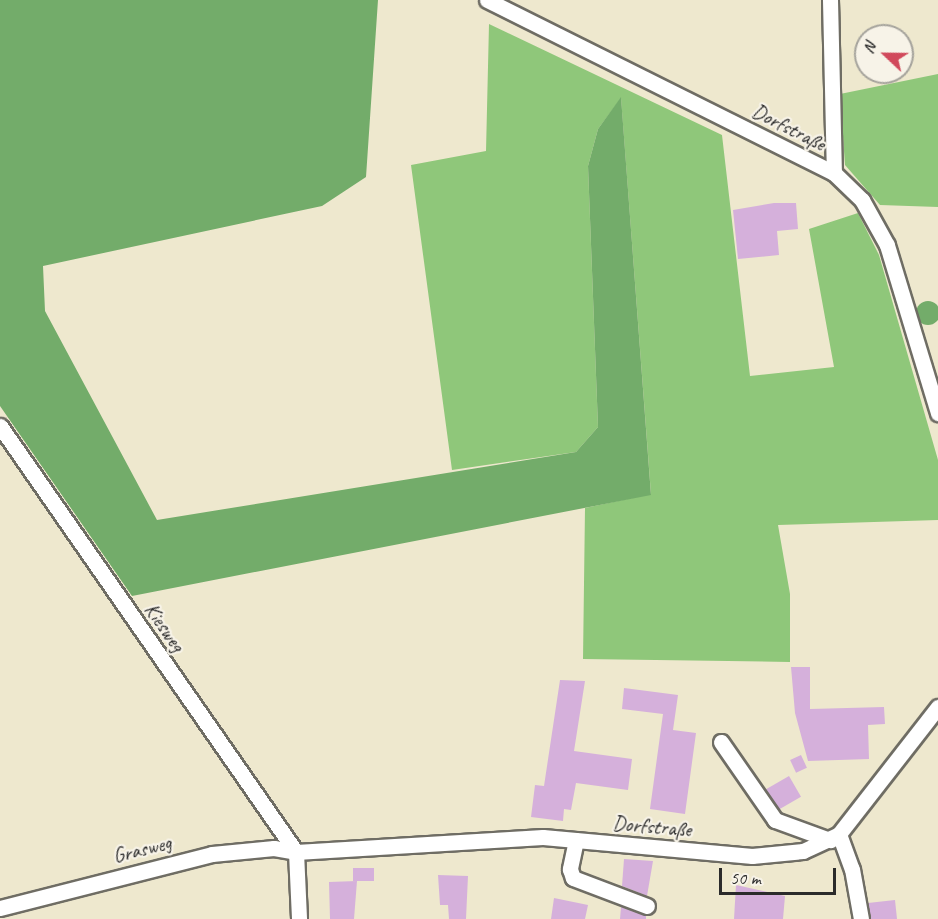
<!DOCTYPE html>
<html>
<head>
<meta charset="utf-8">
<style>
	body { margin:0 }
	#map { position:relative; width:938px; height:919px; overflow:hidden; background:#eee8ce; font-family:Caveat,sans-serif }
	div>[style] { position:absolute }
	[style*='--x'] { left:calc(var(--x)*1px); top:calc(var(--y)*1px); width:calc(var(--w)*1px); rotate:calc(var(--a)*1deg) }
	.green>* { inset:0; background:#8fc77a }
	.forest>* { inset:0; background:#73ac6a }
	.round { border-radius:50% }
	.building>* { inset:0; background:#d5b0db; transform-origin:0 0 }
	.roads { filter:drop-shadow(2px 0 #6f6d64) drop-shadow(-2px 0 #6f6d64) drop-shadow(0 2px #6f6d64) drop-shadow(0 -2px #6f6d64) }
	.minor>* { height:15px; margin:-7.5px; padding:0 7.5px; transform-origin:7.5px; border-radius:7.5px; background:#fff }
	span { translate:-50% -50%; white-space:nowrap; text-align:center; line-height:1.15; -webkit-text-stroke:4.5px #f7f3e8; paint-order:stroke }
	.street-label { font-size:21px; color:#2b2b2b }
	.north { position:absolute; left:854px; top:24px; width:60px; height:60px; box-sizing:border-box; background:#f7f3e8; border:2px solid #a5a39c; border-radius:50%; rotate:292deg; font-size:16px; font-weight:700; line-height:24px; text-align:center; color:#2b2b2b }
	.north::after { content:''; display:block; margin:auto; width:21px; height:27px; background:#d1495b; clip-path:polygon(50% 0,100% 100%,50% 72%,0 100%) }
	.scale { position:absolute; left:719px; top:868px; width:117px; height:27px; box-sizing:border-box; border:3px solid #2b2b2b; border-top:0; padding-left:8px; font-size:18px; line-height:21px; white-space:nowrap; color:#2b2b2b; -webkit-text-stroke:4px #f7f3e8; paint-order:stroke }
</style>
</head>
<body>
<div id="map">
	<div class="green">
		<div style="clip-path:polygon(489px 24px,722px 135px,750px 376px,834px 367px,809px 229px,858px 213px,879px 255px,938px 460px,938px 520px,778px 525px,790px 594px,790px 662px,583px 659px,585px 508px,651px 494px,621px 98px,598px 129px,588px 166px,598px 427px,576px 452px,452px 470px,411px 165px,486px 151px)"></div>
		<div style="clip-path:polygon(938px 74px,938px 207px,880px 205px,845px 165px,840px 94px)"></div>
	</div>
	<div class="forest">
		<div style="clip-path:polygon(0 0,378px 0,366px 177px,322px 206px,43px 266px,45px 311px,157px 520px,576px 452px,598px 427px,588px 166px,598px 129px,621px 97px,651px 495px,132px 596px,0 406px)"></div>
		<div class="round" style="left:916px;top:301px;width:24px;height:24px"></div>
	</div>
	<div class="building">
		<div style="clip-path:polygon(774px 203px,796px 203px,798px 229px,777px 231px,779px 255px,738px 259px,733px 210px)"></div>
		<div style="clip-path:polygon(791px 667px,810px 667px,810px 709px,884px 707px,885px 724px,868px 725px,869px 759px,808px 761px,795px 713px)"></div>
		<div style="clip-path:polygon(560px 680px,585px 681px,574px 751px,632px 759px,628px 790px,576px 783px,571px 810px,564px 809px,563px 821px,531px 817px,535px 785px,544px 786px)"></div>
		<div style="clip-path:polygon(624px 688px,678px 695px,673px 730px,696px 733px,685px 814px,650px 809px,663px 714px,622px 709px)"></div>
		<div style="left:801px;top:755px;width:14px;height:12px;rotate:65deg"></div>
		<div style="left:789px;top:776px;width:24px;height:27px;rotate:60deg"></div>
		<div style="clip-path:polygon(624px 859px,653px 861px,647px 896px,622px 886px)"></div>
		<div style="left:353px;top:868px;width:21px;height:13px"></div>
		<div style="clip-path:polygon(438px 875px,468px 876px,466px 919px,449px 919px,448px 905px,440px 905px)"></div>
		<div style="clip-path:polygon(357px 881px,354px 919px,330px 919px,329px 882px)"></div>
		<div style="clip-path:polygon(736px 885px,785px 896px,783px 919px,734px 919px)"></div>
		<div style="clip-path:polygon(554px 898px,588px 905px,585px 919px,551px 919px)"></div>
		<div style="clip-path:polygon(895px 900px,897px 919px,871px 919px,868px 903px)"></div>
		<div style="clip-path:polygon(621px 907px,646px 915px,646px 919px,620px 919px)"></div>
	</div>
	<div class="roads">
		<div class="minor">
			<div style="--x:487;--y:0;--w:388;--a:26.5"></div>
			<div style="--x:834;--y:173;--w:39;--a:44"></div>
			<div style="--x:862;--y:200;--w:51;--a:60.9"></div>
			<div style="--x:887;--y:245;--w:176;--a:73.1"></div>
			<div style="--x:830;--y:0;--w:173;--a:88.7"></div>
			<div style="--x:0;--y:426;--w:519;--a:55.21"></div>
			<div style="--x:721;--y:742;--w:95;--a:55.3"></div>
			<div style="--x:775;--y:820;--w:59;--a:20"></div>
			<div style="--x:839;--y:834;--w:37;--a:70"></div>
			<div style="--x:852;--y:869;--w:51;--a:79.8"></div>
			<div style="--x:576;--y:840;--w:30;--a:102"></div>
			<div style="--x:570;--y:869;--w:9;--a:72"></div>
			<div style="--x:573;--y:878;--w:79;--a:20.7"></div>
			<div style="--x:296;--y:852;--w:67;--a:87.4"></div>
			<div style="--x:0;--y:908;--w:219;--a:-14.3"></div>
			<div style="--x:212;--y:854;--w:62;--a:-5.5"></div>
			<div style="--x:274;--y:848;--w:22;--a:10"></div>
			<div style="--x:296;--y:852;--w:247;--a:-3.5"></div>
			<div style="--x:543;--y:837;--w:210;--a:5.2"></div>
			<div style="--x:752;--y:856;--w:51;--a:-5.6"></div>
			<div style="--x:803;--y:851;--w:40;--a:-25"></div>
			<div style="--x:839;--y:834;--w:161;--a:-52.1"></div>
		</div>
	</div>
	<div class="street-label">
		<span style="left:789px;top:127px;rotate:27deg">Dorfstraße</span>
		<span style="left:165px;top:627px;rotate:55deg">Kiesweg</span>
		<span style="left:652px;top:826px;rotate:5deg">Dorfstraße</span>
		<span style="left:142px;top:849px;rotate:-14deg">Grasweg</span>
	</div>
	<div class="north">N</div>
	<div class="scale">50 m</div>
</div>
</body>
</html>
